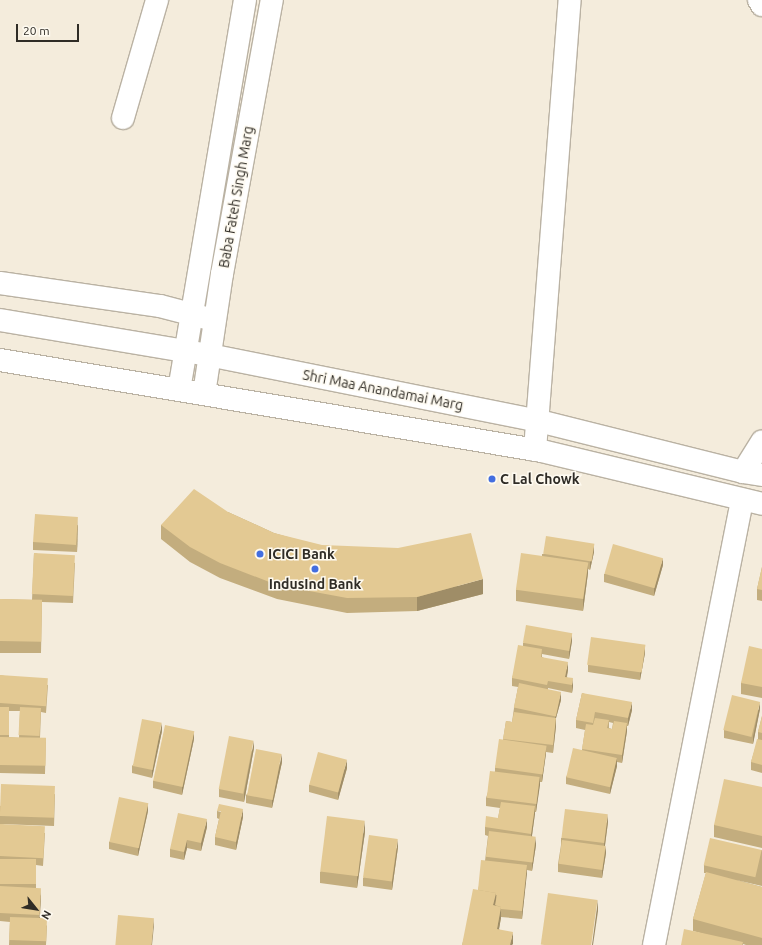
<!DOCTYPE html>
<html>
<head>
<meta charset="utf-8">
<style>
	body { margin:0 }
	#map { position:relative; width:762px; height:945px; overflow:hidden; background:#f4ecdc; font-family:Ubuntu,sans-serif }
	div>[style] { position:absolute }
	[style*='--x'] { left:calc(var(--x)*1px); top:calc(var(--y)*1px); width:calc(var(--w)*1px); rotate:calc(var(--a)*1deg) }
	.roads { filter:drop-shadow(1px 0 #bab2a3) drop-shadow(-1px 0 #bab2a3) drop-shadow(0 1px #bab2a3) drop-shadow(0 -1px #bab2a3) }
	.minor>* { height:22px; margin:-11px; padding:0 11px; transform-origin:11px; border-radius:11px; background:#fff }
	.major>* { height:22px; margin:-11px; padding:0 11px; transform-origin:11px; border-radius:11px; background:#fff }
	.wall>* { inset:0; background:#c3ad7e }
	.shaded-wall>* { inset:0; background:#9f8d67 }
	.building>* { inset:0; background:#e3c993; transform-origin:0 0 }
	.dots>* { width:11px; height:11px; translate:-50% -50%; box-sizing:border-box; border:2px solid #fefaf0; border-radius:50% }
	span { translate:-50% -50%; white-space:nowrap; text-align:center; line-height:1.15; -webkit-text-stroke:3px #fefaf0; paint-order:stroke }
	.street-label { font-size:14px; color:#2f2c26 }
	.poi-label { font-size:14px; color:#2f2c26; font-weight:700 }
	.left { translate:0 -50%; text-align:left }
	.north { position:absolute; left:16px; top:889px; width:40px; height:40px; -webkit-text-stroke:3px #fefaf0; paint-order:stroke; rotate:120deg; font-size:11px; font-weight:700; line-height:16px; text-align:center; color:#2f2c26 }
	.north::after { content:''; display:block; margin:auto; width:14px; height:18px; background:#2f2c26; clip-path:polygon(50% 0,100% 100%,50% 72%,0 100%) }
	.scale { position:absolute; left:16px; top:24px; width:63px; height:18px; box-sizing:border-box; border:2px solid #2f2c26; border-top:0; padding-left:5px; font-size:12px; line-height:14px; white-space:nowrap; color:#2f2c26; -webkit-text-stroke:3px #fefaf0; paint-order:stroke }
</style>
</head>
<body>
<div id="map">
	<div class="roads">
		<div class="minor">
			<div style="--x:759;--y:0;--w:6;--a:59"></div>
			<div style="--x:123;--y:118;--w:123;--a:-73.9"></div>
			<div style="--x:0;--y:283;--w:162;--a:8.2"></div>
			<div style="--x:160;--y:306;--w:48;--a:14.6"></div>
			<div style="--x:179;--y:390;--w:396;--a:-80.4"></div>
			<div style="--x:204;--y:394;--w:121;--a:-81.5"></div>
			<div style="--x:222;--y:274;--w:279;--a:-79.7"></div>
			<div style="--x:535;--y:450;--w:451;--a:-85.6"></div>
			<div style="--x:743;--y:472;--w:36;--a:-58"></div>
			<div style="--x:654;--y:945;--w:454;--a:-78.8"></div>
		</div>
		<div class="major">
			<div style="--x:0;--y:320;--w:212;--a:9.5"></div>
			<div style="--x:209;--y:355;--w:337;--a:11.3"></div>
			<div style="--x:539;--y:421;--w:210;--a:14"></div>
			<div style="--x:743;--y:472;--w:19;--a:9"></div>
			<div style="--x:0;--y:360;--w:550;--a:9.53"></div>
			<div style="--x:542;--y:451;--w:226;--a:13.5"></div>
		</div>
	</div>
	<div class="wall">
		<div style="clip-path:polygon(228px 512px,274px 533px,483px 594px,417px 611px,347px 613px,277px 599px,220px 578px,190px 562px,161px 539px,161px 525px)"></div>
		<div style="clip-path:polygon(78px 525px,77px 552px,33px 550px,33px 542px)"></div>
		<div style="clip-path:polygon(594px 552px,590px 570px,588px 569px,588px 573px,583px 611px,516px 601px,516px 590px,542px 556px,542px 554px)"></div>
		<div style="clip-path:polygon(34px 553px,75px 563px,73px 603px,42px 602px,41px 653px,0 653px,0 599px,32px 600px)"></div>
		<div style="clip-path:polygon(663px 565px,654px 596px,604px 582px,604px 574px)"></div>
		<div style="clip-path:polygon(762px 567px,762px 601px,757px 600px,757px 589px)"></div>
		<div style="clip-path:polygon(572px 641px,569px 659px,542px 654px,542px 657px,568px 670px,567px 677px,573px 686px,572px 693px,548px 688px,548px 690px,561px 700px,556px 718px,556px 726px,553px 753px,546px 752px,542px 782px,540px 782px,536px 812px,535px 812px,532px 836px,536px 845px,532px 871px,527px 870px,522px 919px,501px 917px,499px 929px,513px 944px,462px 945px,478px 890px,485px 861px,488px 836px,485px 835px,485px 827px,498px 818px,500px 808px,486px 806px,486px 798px,495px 771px,495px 768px,503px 740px,506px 721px,512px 722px,514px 708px,518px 687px,512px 686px,512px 678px,523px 646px,523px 643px)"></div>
		<div style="clip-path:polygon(762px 649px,762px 698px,741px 694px,741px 683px)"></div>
		<div style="clip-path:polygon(645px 653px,640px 680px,588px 672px,588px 665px)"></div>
		<div style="clip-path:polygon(evenodd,0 675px,48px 685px,46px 713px,41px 712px,40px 738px,46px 738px,45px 774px,0 773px,0 675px,9px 711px,20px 711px,19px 738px,9px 737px,9px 711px)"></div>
		<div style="clip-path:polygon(evenodd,582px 693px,632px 710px,628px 726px,627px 726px,627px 731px,622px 763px,617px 762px,617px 766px,610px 794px,566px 784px,566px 777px,582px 750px,585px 730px,576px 728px,576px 720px,582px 693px,609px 722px,613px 723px,612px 729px,609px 728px,609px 722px)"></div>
		<div style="clip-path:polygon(760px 709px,753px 744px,724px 738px,724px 730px)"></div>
		<div style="clip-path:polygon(762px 716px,762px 773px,751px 770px,751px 762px,758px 739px,758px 732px)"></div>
		<div style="clip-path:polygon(162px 731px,152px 778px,132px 773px,132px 766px)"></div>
		<div style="clip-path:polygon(194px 739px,182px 795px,153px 788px,153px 781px)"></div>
		<div style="clip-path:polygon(254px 748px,244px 802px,219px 797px,219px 789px)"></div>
		<div style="clip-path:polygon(282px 762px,272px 808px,246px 803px,246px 795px)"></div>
		<div style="clip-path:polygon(347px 768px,338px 800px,309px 792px,309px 785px)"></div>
		<div style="clip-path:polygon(762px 787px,762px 848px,714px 837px,714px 825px)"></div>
		<div style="clip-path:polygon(55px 794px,54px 826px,0 824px,0 806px)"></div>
		<div style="clip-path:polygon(148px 811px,138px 856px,109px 849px,109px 842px)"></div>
		<div style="clip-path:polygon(217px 811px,243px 817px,236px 850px,215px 845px,215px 837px,219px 819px,217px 818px)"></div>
		<div style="clip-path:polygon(608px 822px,605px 846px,606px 853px,602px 878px,558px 872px,558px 864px,561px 845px,561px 838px)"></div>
		<div style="clip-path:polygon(0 824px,45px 833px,43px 866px,36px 865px,36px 888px,41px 896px,40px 918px,47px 926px,46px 945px,9px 945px,10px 922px,0 921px)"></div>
		<div style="clip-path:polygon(207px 827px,201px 851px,187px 848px,184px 860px,170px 857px,170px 849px)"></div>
		<div style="clip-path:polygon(365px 832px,357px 888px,320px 883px,320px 872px)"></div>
		<div style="clip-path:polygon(398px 847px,392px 890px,363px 886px,363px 878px)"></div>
		<div style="clip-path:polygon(762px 850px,762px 886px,736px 880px,762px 887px,762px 945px,746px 945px,743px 944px,743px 945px,693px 931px,693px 919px,706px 873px,704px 873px,704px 865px)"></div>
	</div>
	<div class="shaded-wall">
		<div style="clip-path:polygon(78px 517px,78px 525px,77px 552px,77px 544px)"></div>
		<div style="clip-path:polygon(594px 544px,594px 552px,590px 570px,590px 562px)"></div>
		<div style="clip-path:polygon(663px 558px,663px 565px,654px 596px,654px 588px)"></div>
		<div style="clip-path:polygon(588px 562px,588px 573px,583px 611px,583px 599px)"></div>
		<div style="clip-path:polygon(483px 579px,483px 594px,417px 611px,417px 597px)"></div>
		<div style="clip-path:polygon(572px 633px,572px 641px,569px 659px,569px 651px)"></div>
		<div style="clip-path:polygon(645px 645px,645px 653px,640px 680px,640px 672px)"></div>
		<div style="clip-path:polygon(568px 662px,568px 670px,565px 684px,565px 677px)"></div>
		<div style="clip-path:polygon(573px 678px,573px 686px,572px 693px,572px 685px)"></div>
		<div style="clip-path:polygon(561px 692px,561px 700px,556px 718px,556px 726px,553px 753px,555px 717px)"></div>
		<div style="clip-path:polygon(632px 702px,632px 710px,628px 726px,628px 718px)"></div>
		<div style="clip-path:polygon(760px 702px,760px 709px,753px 744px,753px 737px)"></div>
		<div style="clip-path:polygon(162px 723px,162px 731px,152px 778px,152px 770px)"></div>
		<div style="clip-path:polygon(627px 723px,627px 731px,622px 763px,622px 755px)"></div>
		<div style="clip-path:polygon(194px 731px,194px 739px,182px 795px,182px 787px)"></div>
		<div style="clip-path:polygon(254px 741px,254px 748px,244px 802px,244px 794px)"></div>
		<div style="clip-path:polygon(546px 746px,546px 754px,542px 782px,542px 775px)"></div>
		<div style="clip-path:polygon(282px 754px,282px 762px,272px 808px,272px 800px)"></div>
		<div style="clip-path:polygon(617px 758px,617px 766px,610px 794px,610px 786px)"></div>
		<div style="clip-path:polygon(347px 760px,347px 768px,338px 800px,338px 792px)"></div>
		<div style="clip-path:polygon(540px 777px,540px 785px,536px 812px,536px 805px)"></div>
		<div style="clip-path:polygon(148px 803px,148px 811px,138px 856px,138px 848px)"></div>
		<div style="clip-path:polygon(535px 806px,535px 814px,531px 842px,531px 834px)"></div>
		<div style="clip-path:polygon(243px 809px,243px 817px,236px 850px,236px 842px)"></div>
		<div style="clip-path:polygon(608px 814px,608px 822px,604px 852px,604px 844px)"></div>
		<div style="clip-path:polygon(207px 819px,207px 827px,201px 851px,201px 843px)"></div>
		<div style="clip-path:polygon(365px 821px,365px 832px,357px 888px,357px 877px)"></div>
		<div style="clip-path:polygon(536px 837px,536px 845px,532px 871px,532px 863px)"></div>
		<div style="clip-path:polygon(398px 839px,398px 847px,392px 890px,392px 882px)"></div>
		<div style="clip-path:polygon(187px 840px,187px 848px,184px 860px,184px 852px)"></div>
		<div style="clip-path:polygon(606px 846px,606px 853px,602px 878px,602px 870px)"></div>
		<div style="clip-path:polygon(527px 865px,527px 873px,522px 919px,522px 911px)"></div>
		<div style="clip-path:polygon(41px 888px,41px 896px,39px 924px,39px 916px)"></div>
		<div style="clip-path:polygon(496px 893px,496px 905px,493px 916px,493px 905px)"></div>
		<div style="clip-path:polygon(598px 900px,598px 911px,593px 945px,592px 945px)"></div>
		<div style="clip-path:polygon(501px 907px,501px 918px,497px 940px,497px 929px)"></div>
		<div style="clip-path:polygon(154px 918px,154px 925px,152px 945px,151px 945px)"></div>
		<div style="clip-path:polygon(513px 932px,513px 944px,512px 945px,510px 945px)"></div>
	</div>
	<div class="building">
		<div style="clip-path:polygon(194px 489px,228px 512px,274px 533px,322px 545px,398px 548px,471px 533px,483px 579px,417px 597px,347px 598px,277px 585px,220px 563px,190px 547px,161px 525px)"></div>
		<div style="left:35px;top:514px;width:43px;height:28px;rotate:4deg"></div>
		<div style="left:546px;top:536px;width:49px;height:18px;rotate:9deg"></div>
		<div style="left:613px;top:544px;width:52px;height:31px;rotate:16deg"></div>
		<div style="left:34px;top:553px;width:41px;height:41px;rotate:3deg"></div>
		<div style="left:521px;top:553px;width:68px;height:37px;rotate:8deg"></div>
		<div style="clip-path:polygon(762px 567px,762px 590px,757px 589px)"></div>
		<div style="left:0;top:599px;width:42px;height:42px;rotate:1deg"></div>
		<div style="left:526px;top:625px;width:47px;height:18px;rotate:10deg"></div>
		<div style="left:591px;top:637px;width:55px;height:28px;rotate:8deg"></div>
		<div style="clip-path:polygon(518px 645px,542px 649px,541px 657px,568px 662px,565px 677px,573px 678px,572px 685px,548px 681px,547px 685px,512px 678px)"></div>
		<div style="clip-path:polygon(749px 646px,762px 649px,762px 687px,741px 683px)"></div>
		<div style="left:0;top:675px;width:48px;height:28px;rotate:4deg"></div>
		<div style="left:519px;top:683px;width:43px;height:25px;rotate:12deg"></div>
		<div style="clip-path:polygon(582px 693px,632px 702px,628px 718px,595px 712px,593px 723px,576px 720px)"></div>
		<div style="left:732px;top:695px;width:29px;height:36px;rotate:14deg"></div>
		<div style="left:0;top:707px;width:9px;height:28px"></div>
		<div style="left:20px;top:707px;width:21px;height:28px;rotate:3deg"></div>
		<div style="clip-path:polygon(514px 712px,556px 718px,553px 745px,503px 739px,506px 721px,512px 722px)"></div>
		<div style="clip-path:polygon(762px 716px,762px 733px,758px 732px)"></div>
		<div style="clip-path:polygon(595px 718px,609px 720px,607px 728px,612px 729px,614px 721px,627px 723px,622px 755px,582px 749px,586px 724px,593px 725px)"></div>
		<div style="left:142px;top:719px;width:20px;height:48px;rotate:11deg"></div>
		<div style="left:165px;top:725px;width:30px;height:57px;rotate:12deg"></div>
		<div style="left:229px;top:736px;width:25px;height:54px;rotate:11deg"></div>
		<div style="left:0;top:737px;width:46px;height:28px;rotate:1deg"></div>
		<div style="left:499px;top:739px;width:48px;height:29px;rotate:8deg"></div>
		<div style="clip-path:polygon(757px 739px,762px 740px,762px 765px,751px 762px)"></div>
		<div style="left:573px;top:748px;width:45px;height:30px;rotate:13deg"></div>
		<div style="left:256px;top:749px;width:26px;height:47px;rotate:11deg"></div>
		<div style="left:318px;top:752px;width:30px;height:34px;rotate:15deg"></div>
		<div style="left:490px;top:771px;width:50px;height:27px;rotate:7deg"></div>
		<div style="clip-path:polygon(724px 779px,762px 787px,762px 836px,714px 825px)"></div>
		<div style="left:1px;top:784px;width:54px;height:32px;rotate:2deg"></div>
		<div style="left:119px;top:797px;width:30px;height:46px;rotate:12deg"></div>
		<div style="clip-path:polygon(501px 802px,535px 806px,531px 834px,485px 827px,486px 816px,498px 818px)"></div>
		<div style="clip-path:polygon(219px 804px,243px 809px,236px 842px,215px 837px,221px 811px,217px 811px)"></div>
		<div style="left:565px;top:809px;width:43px;height:29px;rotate:7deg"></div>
		<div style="clip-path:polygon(178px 813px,207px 819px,201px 843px,187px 840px,184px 852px,170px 849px)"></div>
		<div style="left:327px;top:816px;width:38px;height:56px;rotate:7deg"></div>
		<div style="left:0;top:824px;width:45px;height:32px;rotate:3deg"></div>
		<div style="left:489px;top:831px;width:47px;height:26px;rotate:7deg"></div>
		<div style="left:369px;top:835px;width:29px;height:43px;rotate:8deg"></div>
		<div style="left:710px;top:838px;width:53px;height:28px;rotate:13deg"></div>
		<div style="left:562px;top:840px;width:44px;height:24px;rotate:8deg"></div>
		<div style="left:0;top:859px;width:36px;height:25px"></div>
		<div style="clip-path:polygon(481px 860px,527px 865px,522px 911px,501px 909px,501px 907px,495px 905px,497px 895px,496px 895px,496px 893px,478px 890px)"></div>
		<div style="clip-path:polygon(706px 872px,762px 887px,762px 938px,693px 919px)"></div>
		<div style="left:0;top:886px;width:41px;height:27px;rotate:3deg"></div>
		<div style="clip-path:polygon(473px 889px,496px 893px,493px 905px,501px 907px,497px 929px,513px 932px,510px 945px,462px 945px)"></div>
		<div style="left:548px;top:893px;width:50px;height:52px;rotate:8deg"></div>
		<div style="left:118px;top:915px;width:36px;height:30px;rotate:5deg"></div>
		<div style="left:10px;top:917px;width:37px;height:23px;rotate:2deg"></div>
		<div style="clip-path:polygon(684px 929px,743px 942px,742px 945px,681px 945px)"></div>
	</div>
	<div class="dots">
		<div style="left:492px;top:479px;background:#436ee0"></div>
		<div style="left:260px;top:554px;background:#436ee0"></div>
		<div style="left:315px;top:569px;background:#436ee0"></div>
	</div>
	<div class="street-label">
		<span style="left:236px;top:197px;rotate:-80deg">Baba Fateh Singh Marg</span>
		<span style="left:383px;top:390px;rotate:11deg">Shri Maa Anandamai Marg</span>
	</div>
	<div class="poi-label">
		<span class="left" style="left:500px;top:479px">C Lal Chowk</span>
		<span class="left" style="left:268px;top:554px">ICICI Bank</span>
		<span style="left:315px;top:584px">IndusInd Bank</span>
	</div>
	<div class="north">N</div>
	<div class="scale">20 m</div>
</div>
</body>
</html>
